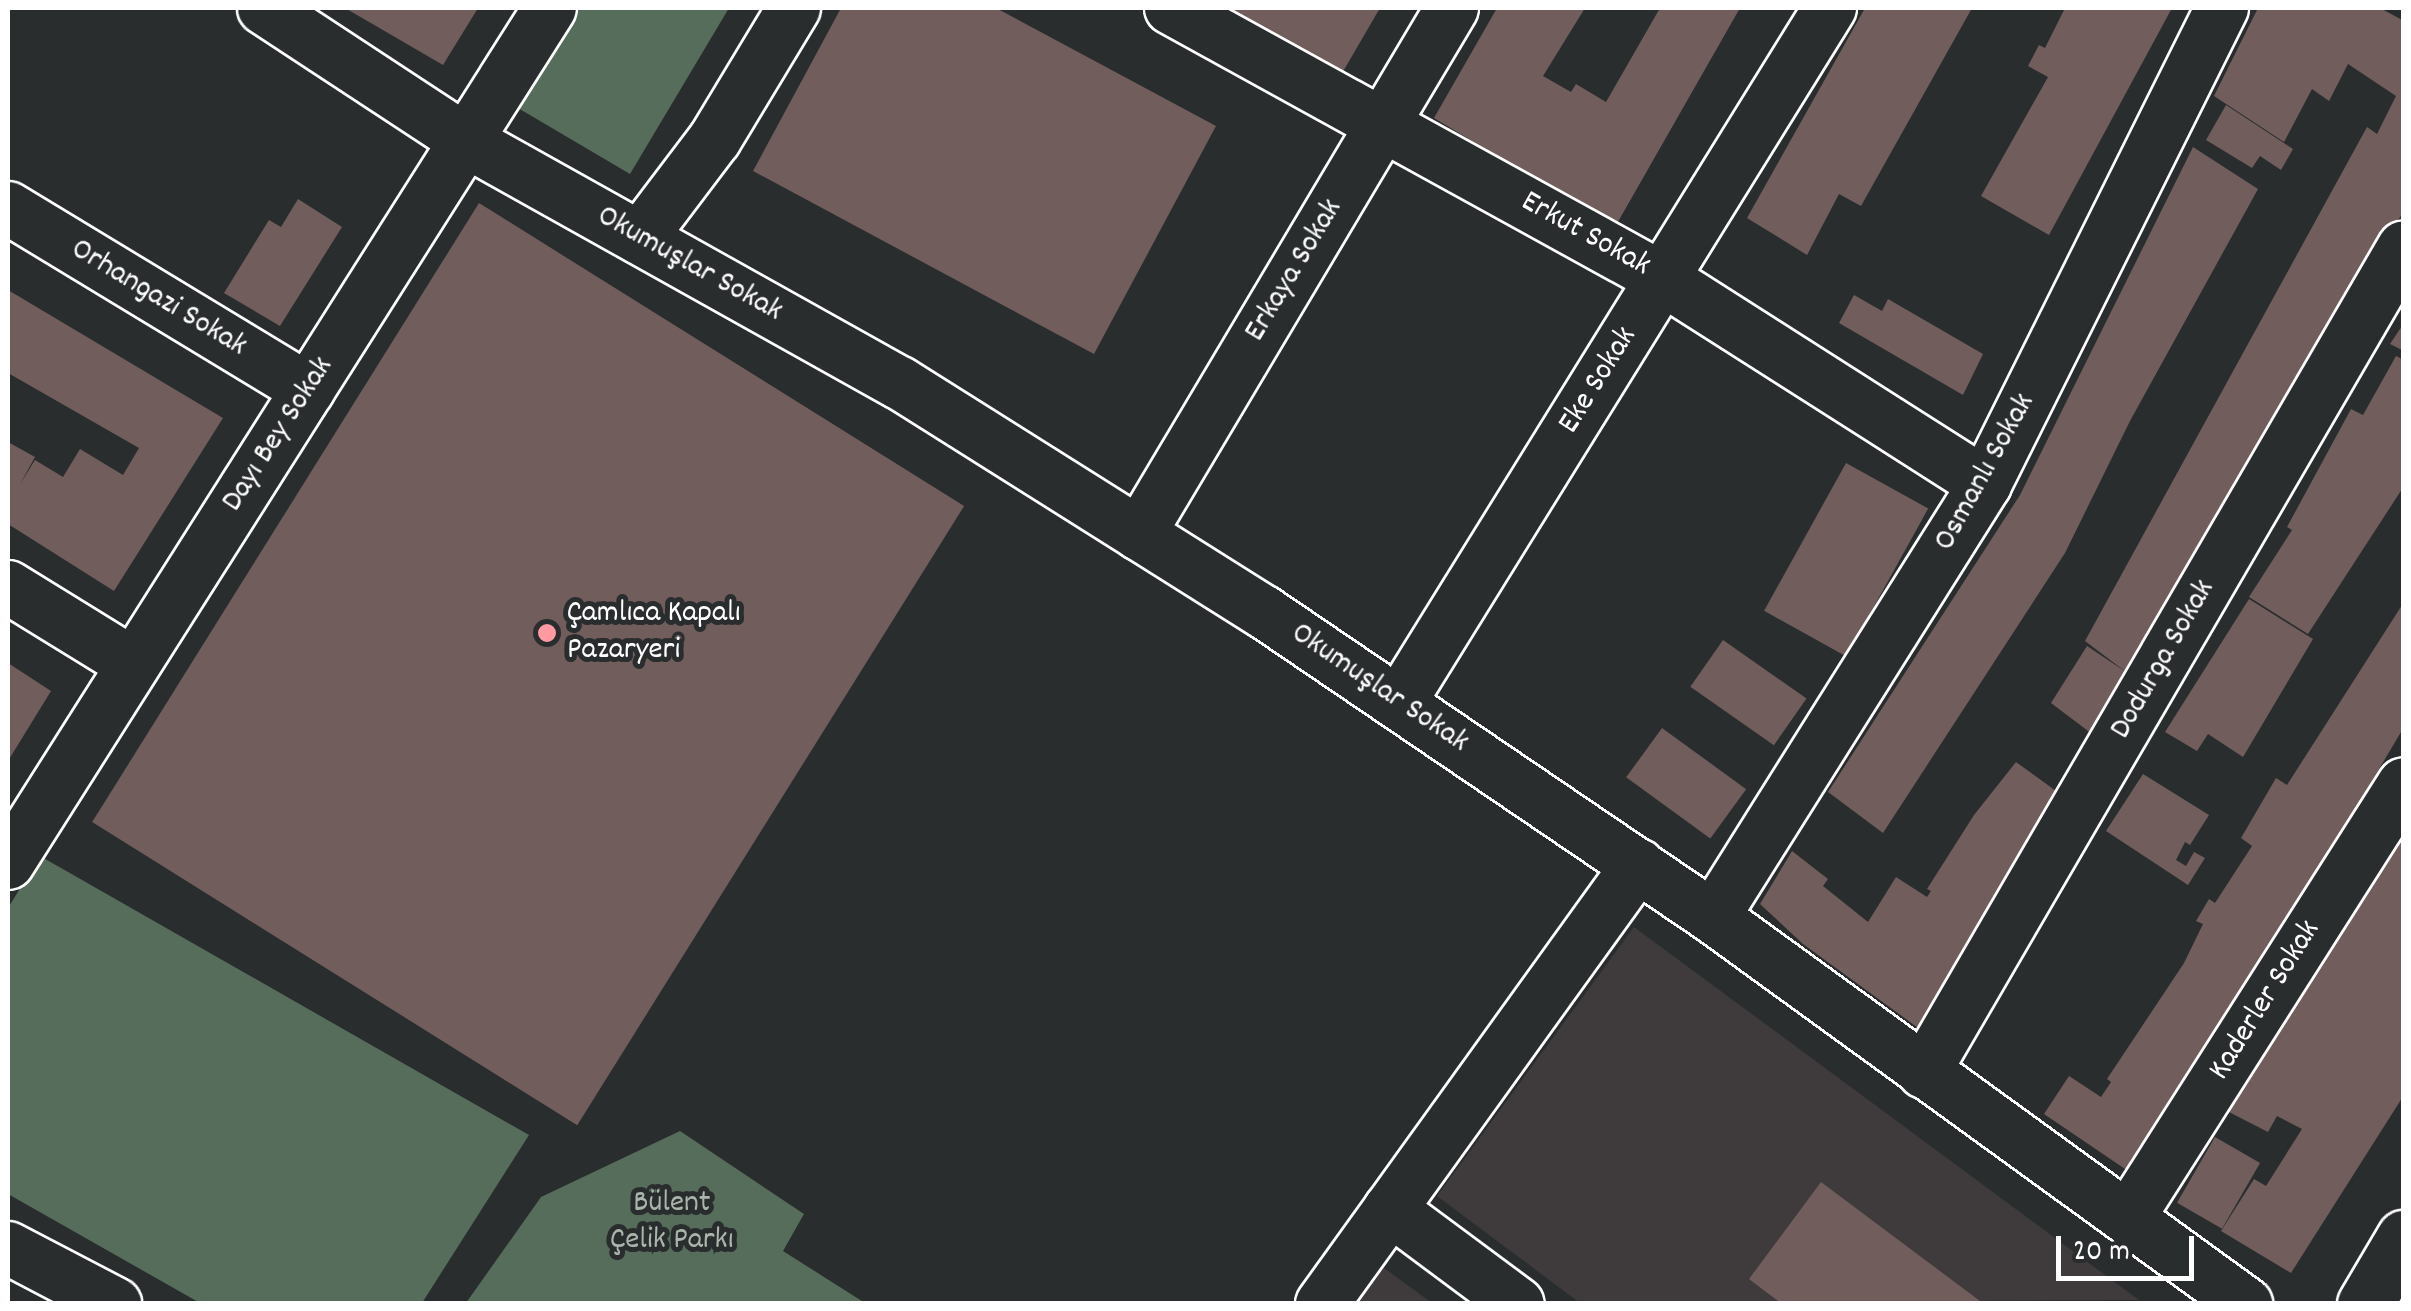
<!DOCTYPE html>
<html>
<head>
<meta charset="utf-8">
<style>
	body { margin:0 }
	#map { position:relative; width:2411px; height:1311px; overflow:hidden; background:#2a2d2e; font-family:Dekko,sans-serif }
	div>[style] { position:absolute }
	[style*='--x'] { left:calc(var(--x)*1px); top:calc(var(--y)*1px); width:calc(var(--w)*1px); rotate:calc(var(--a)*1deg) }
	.built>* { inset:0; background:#3f3b3c }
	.green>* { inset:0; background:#556d5a }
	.building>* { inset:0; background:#705d5c; transform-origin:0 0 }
	.roads { filter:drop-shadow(2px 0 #fff) drop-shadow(-2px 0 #fff) drop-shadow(0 2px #fff) drop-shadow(0 -2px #fff) }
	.minor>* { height:52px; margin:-26px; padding:0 26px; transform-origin:26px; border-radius:26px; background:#2a2d2e }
	.major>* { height:55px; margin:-27.5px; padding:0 27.5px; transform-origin:27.5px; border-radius:27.5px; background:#2a2d2e }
	.dots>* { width:28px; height:28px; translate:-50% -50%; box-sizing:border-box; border:5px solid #2a2d2e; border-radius:50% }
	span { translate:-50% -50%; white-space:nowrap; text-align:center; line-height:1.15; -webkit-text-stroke:10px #2a2d2e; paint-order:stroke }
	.street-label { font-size:32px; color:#fff }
	.poi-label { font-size:32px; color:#fff }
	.left { translate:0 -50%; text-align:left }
	.park-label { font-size:32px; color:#aab6ac }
	.frame { position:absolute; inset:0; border:10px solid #fff; pointer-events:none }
	.scale { position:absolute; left:2056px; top:1236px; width:138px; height:45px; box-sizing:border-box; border:5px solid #fff; border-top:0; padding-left:12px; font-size:30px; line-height:35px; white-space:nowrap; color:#fff; -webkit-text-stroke:8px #2a2d2e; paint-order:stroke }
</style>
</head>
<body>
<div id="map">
	<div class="built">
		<div style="clip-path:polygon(1634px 927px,2139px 1300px,1580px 1303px,1437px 1196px)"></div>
		<div style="clip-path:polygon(1380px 1265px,1432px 1303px,1353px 1304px)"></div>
	</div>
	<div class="green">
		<div style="clip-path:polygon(578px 8px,729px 8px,630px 174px,518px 108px)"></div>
		<div style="clip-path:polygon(40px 856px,529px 1135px,422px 1303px,200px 1303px,8px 1194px,8px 908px)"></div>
		<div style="clip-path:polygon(680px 1131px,804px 1214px,783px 1251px,865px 1303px,466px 1303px,541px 1197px)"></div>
	</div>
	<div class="building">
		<div style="clip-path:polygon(345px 8px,478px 8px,443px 65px)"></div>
		<div style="clip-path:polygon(841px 8px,996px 8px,1216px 126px,1094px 354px,753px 171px)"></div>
		<div style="clip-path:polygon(1225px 8px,1380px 8px,1341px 75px)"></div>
		<div style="clip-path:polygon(1497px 8px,1585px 8px,1543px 76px,1571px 92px,1576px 84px,1606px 102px,1660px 8px,1740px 8px,1615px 227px,1434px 118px)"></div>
		<div style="clip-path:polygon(1865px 8px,1972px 8px,1861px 206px,1839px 194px,1807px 255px,1747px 218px)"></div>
		<div style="clip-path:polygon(2065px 8px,2172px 8px,2049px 235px,1981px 196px,2048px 77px,2028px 66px,2039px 45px,2045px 48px)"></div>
		<div style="clip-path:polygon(2258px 8px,2380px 8px,2404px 21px,2404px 210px,2104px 743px,2051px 703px,2087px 646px,2126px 672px,2085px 641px,2367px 127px,2377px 134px,2396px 96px,2348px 64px,2329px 101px,2312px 89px,2284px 142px,2214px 96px)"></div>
		<div style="clip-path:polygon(2226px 105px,2293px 149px,2281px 170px,2260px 156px,2252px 168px,2206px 140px)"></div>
		<div style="clip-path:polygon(2193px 147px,2258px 189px,2130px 421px,2065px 553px,1883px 833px,1828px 792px,2020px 495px)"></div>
		<div style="clip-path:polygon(298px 199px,342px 227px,280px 326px,224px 293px,269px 220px,281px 227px)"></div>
		<div style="left:479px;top:203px;width:572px;height:730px;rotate:32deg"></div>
		<div style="clip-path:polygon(8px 290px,223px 418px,114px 591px,8px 524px,8px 442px,35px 457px,20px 484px,35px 460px,63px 477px,80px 449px,123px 475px,139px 448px,8px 373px)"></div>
		<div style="clip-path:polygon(1854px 295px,1882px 311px,1888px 299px,1983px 354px,1963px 395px,1839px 323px)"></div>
		<div style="clip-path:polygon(2404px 323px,2404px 351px,2390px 344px)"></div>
		<div style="clip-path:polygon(2396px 356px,2404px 360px,2404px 486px,2308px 634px,2249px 597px,2292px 530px,2287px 527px,2351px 409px,2363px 415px)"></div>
		<div style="left:1846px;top:463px;width:94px;height:169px;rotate:29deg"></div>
		<div style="clip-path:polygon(2249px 599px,2313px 639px,2243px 757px,2208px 734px,2197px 751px,2165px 732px)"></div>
		<div style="clip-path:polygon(2404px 602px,2404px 727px,2241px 1001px,2128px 1171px,2044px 1114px,2069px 1076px,2101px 1097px,2111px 1082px,2107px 1079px,2184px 963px,2203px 924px,2196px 921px,2209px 899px,2215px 903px,2252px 846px,2241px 838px,2276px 778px,2287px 785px)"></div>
		<div style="left:1723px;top:640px;width:102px;height:57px;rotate:35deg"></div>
		<div style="clip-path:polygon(8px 663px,51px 691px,8px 761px)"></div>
		<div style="left:1662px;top:728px;width:104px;height:61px;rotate:36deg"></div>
		<div style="clip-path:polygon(2016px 762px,2067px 799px,1921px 1030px,1803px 944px,1760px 904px,1792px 851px,1828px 879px,1823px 886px,1868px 922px,1896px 877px,1927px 897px,1931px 891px,1927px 889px,1974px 815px)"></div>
		<div style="clip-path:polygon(2143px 774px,2209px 815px,2190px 845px,2185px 842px,2176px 860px,2186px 866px,2194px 852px,2205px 858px,2188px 885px,2106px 831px)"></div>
		<div style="clip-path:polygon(2404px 825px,2404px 1095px,2291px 1273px,2221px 1231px,2254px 1179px,2266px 1186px,2302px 1129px,2277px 1116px,2268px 1132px,2225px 1110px)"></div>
		<div style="left:2215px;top:1137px;width:52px;height:76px;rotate:30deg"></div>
		<div style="clip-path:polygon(1821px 1182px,1984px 1304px,1782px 1304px,1749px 1279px)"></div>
	</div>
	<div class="roads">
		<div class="minor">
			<div style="--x:264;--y:8;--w:244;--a:33.3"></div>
			<div style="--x:468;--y:142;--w:495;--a:29.2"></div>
			<div style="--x:900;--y:383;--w:430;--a:32.2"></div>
			<div style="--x:1264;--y:612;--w:543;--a:34.19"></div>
			<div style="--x:1713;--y:917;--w:659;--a:35.98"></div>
			<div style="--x:1171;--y:8;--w:562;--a:28.85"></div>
			<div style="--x:1663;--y:279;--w:382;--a:32.5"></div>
			<div style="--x:8;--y:208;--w:351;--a:31.2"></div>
			<div style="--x:640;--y:238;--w:124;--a:-52.9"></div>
			<div style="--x:715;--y:139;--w:153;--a:-58.9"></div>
			<div style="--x:1139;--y:534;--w:612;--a:-59.24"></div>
			<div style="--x:8;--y:587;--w:147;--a:31.6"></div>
			<div style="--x:1399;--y:703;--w:818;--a:-58.2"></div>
			<div style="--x:8;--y:863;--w:1012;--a:-57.63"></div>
			<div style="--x:1713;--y:917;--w:511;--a:-57.86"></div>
			<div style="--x:1985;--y:484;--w:532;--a:-63.53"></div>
			<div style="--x:1924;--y:1072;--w:954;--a:-59.81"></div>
			<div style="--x:1390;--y:1209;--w:159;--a:36.6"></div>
			<div style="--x:2128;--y:1218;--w:514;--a:-57.55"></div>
			<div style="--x:8;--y:1248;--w:121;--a:27.6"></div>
			<div style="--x:1322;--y:1304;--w:541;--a:-54.25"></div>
		</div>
		<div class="major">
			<div style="--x:2365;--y:1304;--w:77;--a:-59.4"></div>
		</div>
	</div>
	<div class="dots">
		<div style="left:547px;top:633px;background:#ff9aa2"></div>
	</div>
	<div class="street-label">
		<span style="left:1585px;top:235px;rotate:29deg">Erkut Sokak</span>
		<span style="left:689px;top:265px;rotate:29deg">Okumuşlar Sokak</span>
		<span style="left:1295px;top:271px;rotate:-59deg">Erkaya Sokak</span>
		<span style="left:158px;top:299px;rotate:31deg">Orhangazi Sokak</span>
		<span style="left:1599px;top:381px;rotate:-58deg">Eke Sokak</span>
		<span style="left:279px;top:435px;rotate:-57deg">Dayı Bey Sokak</span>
		<span style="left:1986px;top:473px;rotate:-61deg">Osmanlı Sokak</span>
		<span style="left:2164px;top:660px;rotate:-60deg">Dodurga Sokak</span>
		<span style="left:1379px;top:689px;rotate:34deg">Okumuşlar Sokak</span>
		<span style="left:2266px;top:1001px;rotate:-58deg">Kaderler Sokak</span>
	</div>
	<div class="poi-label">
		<span class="left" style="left:567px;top:633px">Çamlıca Kapalı<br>Pazaryeri</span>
	</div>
	<div class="park-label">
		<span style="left:672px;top:1223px">Bülent<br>Çelik Parkı</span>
	</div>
	<div class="frame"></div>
	<div class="scale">20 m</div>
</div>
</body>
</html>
